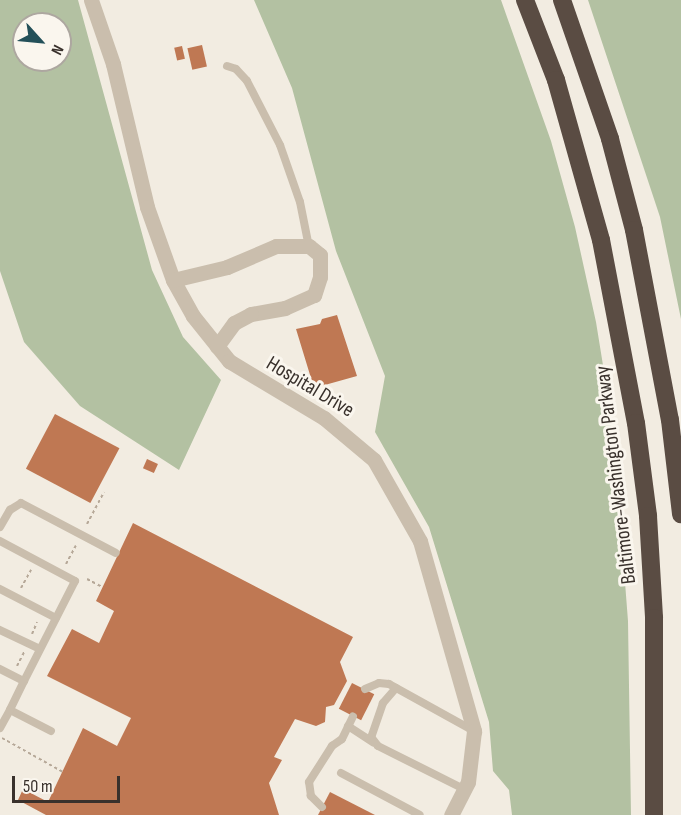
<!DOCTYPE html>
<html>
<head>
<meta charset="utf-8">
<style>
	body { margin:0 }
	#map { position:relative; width:681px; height:815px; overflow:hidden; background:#f2ece1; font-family:"Sofia Sans Condensed",sans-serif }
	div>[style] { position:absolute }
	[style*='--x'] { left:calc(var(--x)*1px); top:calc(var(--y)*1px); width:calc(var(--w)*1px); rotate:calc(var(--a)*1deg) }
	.green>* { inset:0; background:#b3c1a2 }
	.building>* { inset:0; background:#bf7853; transform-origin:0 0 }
	.path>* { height:2px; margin-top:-1px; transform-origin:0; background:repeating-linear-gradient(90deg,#b6a898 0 3px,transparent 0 6px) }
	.lane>* { height:8px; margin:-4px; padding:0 4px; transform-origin:4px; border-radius:4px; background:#cabead }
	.street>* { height:15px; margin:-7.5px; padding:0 7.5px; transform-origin:7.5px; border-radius:7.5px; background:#cabead }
	.highway>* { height:18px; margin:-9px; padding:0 9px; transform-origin:9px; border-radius:9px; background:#5a4c43 }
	span { translate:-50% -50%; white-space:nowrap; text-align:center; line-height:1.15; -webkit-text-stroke:6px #faf6ee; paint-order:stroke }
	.street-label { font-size:21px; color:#39312c }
	.north { position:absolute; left:12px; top:12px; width:60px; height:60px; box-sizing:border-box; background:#faf6ee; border:2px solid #ada7a0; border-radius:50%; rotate:117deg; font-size:16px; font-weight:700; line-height:24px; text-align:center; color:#39312c }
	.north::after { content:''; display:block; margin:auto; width:21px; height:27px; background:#235059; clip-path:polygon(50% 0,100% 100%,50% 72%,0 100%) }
	.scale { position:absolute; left:12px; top:776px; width:108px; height:27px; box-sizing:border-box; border:3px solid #39312c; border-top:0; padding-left:8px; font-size:18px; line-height:21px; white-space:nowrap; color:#39312c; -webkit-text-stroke:4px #faf6ee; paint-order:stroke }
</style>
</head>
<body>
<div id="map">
	<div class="green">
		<div style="clip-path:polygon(evenodd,0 0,78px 0,152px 270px,183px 337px,221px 380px,179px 470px,80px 406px,24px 342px,0 271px,0 0,24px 24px,60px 24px,60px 60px,24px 60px,24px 24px)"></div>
		<div style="clip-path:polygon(254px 0,501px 0,551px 141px,575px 227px,596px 322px,613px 427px,628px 621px,631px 815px,512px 815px,509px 790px,493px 771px,489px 722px,429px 527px,375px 432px,385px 376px,336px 251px,292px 88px)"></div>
		<div style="clip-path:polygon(588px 0,681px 0,681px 319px,660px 217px)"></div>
	</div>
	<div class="building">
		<div style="left:202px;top:45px;width:22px;height:15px;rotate:77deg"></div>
		<div style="left:182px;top:46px;width:13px;height:8px;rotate:77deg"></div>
		<div style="clip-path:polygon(337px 315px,357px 376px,314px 388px,296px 329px,320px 324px,322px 319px)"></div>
		<div style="left:55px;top:414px;width:73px;height:62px;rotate:28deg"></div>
		<div style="left:147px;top:459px;width:12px;height:10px;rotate:24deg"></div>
		<div style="clip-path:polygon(133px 523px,353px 637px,340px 662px,347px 681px,334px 705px,326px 707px,325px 722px,316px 726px,295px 719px,274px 757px,282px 760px,269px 783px,279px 815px,46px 815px,18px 800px,23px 789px,48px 802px,83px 728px,117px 746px,131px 718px,47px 676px,72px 629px,99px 643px,114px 611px,96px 601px)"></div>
		<div style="left:352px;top:683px;width:25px;height:29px;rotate:27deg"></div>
		<div style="clip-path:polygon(330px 792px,375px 815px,318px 815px)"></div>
	</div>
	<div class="path">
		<div style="--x:87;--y:524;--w:36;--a:-62"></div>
		<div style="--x:66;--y:564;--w:21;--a:-62"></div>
		<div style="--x:87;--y:579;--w:17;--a:28"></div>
		<div style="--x:21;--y:588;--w:21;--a:-61"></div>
		<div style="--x:32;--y:634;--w:13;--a:-67"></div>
		<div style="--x:17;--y:666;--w:16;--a:-63"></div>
		<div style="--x:2;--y:738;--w:70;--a:29.1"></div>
	</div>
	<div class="lane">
		<div style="--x:227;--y:66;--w:9;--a:18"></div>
		<div style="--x:236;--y:69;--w:16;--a:47"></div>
		<div style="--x:247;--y:81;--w:72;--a:62.7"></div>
		<div style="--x:280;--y:145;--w:60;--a:70.7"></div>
		<div style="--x:300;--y:202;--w:46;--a:78.7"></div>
		<div style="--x:0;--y:527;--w:20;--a:-60"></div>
		<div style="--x:10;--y:510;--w:13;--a:-32"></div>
		<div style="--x:21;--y:503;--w:107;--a:27.8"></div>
		<div style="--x:0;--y:541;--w:85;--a:28.1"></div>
		<div style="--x:75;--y:581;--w:112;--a:117"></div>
		<div style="--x:0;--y:589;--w:63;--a:27.4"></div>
		<div style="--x:0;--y:630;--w:44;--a:25.4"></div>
		<div style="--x:0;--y:669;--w:27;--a:27"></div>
		<div style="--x:24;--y:681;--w:32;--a:116"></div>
		<div style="--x:10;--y:710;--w:46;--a:27.1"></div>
		<div style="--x:396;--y:688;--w:20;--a:131"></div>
		<div style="--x:383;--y:703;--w:36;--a:109"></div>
		<div style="--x:371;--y:737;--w:11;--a:52"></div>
		<div style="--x:378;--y:746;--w:96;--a:26.6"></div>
		<div style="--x:365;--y:689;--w:15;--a:-23"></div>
		<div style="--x:379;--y:683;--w:10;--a:6"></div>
		<div style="--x:389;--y:684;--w:97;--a:28.9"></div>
		<div style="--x:348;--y:726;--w:30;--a:33"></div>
		<div style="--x:0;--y:728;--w:21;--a:-61"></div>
		<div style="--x:341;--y:773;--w:89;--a:28"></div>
		<div style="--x:322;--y:807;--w:16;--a:-135"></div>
		<div style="--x:311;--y:796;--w:14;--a:-98"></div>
		<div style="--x:309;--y:782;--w:43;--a:-57.4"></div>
		<div style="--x:332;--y:746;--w:12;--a:-35"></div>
		<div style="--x:342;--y:739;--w:25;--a:-64"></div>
	</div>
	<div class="street">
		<div style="--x:91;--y:0;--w:68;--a:71"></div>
		<div style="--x:113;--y:64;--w:147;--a:76.6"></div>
		<div style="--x:147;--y:207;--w:77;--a:70.4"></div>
		<div style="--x:173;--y:280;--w:41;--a:60.9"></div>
		<div style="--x:193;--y:316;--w:58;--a:51.3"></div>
		<div style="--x:229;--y:361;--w:111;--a:31"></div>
		<div style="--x:324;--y:418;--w:65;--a:40"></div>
		<div style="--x:374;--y:460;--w:93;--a:60.4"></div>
		<div style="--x:420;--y:541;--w:198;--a:74.1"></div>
		<div style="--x:474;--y:731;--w:51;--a:96.7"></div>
		<div style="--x:468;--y:782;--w:37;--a:117"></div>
		<div style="--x:173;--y:280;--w:56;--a:-13.5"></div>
		<div style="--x:227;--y:267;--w:53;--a:-23.2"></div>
		<div style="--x:276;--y:246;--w:33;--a:0"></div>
		<div style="--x:309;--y:246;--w:14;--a:39"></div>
		<div style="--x:320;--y:255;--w:22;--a:90"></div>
		<div style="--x:320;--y:277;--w:19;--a:108"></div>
		<div style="--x:314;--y:295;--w:32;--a:156"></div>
		<div style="--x:285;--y:308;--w:35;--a:170"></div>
		<div style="--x:251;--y:314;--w:19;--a:152"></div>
		<div style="--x:234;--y:323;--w:29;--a:126"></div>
	</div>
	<div class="highway">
		<div style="--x:525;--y:0;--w:86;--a:68.8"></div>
		<div style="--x:556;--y:80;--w:166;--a:74.3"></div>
		<div style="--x:601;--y:240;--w:186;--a:79.2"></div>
		<div style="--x:636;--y:423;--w:94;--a:82.6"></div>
		<div style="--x:648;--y:516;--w:102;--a:86.6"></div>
		<div style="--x:654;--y:618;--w:197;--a:90"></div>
		<div style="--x:562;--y:0;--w:147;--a:70.9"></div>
		<div style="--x:610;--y:139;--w:94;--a:75.2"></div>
		<div style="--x:634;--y:230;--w:193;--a:79.3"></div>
		<div style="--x:670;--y:420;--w:95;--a:83.3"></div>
	</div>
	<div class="street-label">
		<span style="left:310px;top:387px;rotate:31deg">Hospital Drive</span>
		<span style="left:616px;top:475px;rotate:-97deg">Baltimore-Washington Parkway</span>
	</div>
	<div class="north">N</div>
	<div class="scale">50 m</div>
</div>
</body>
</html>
